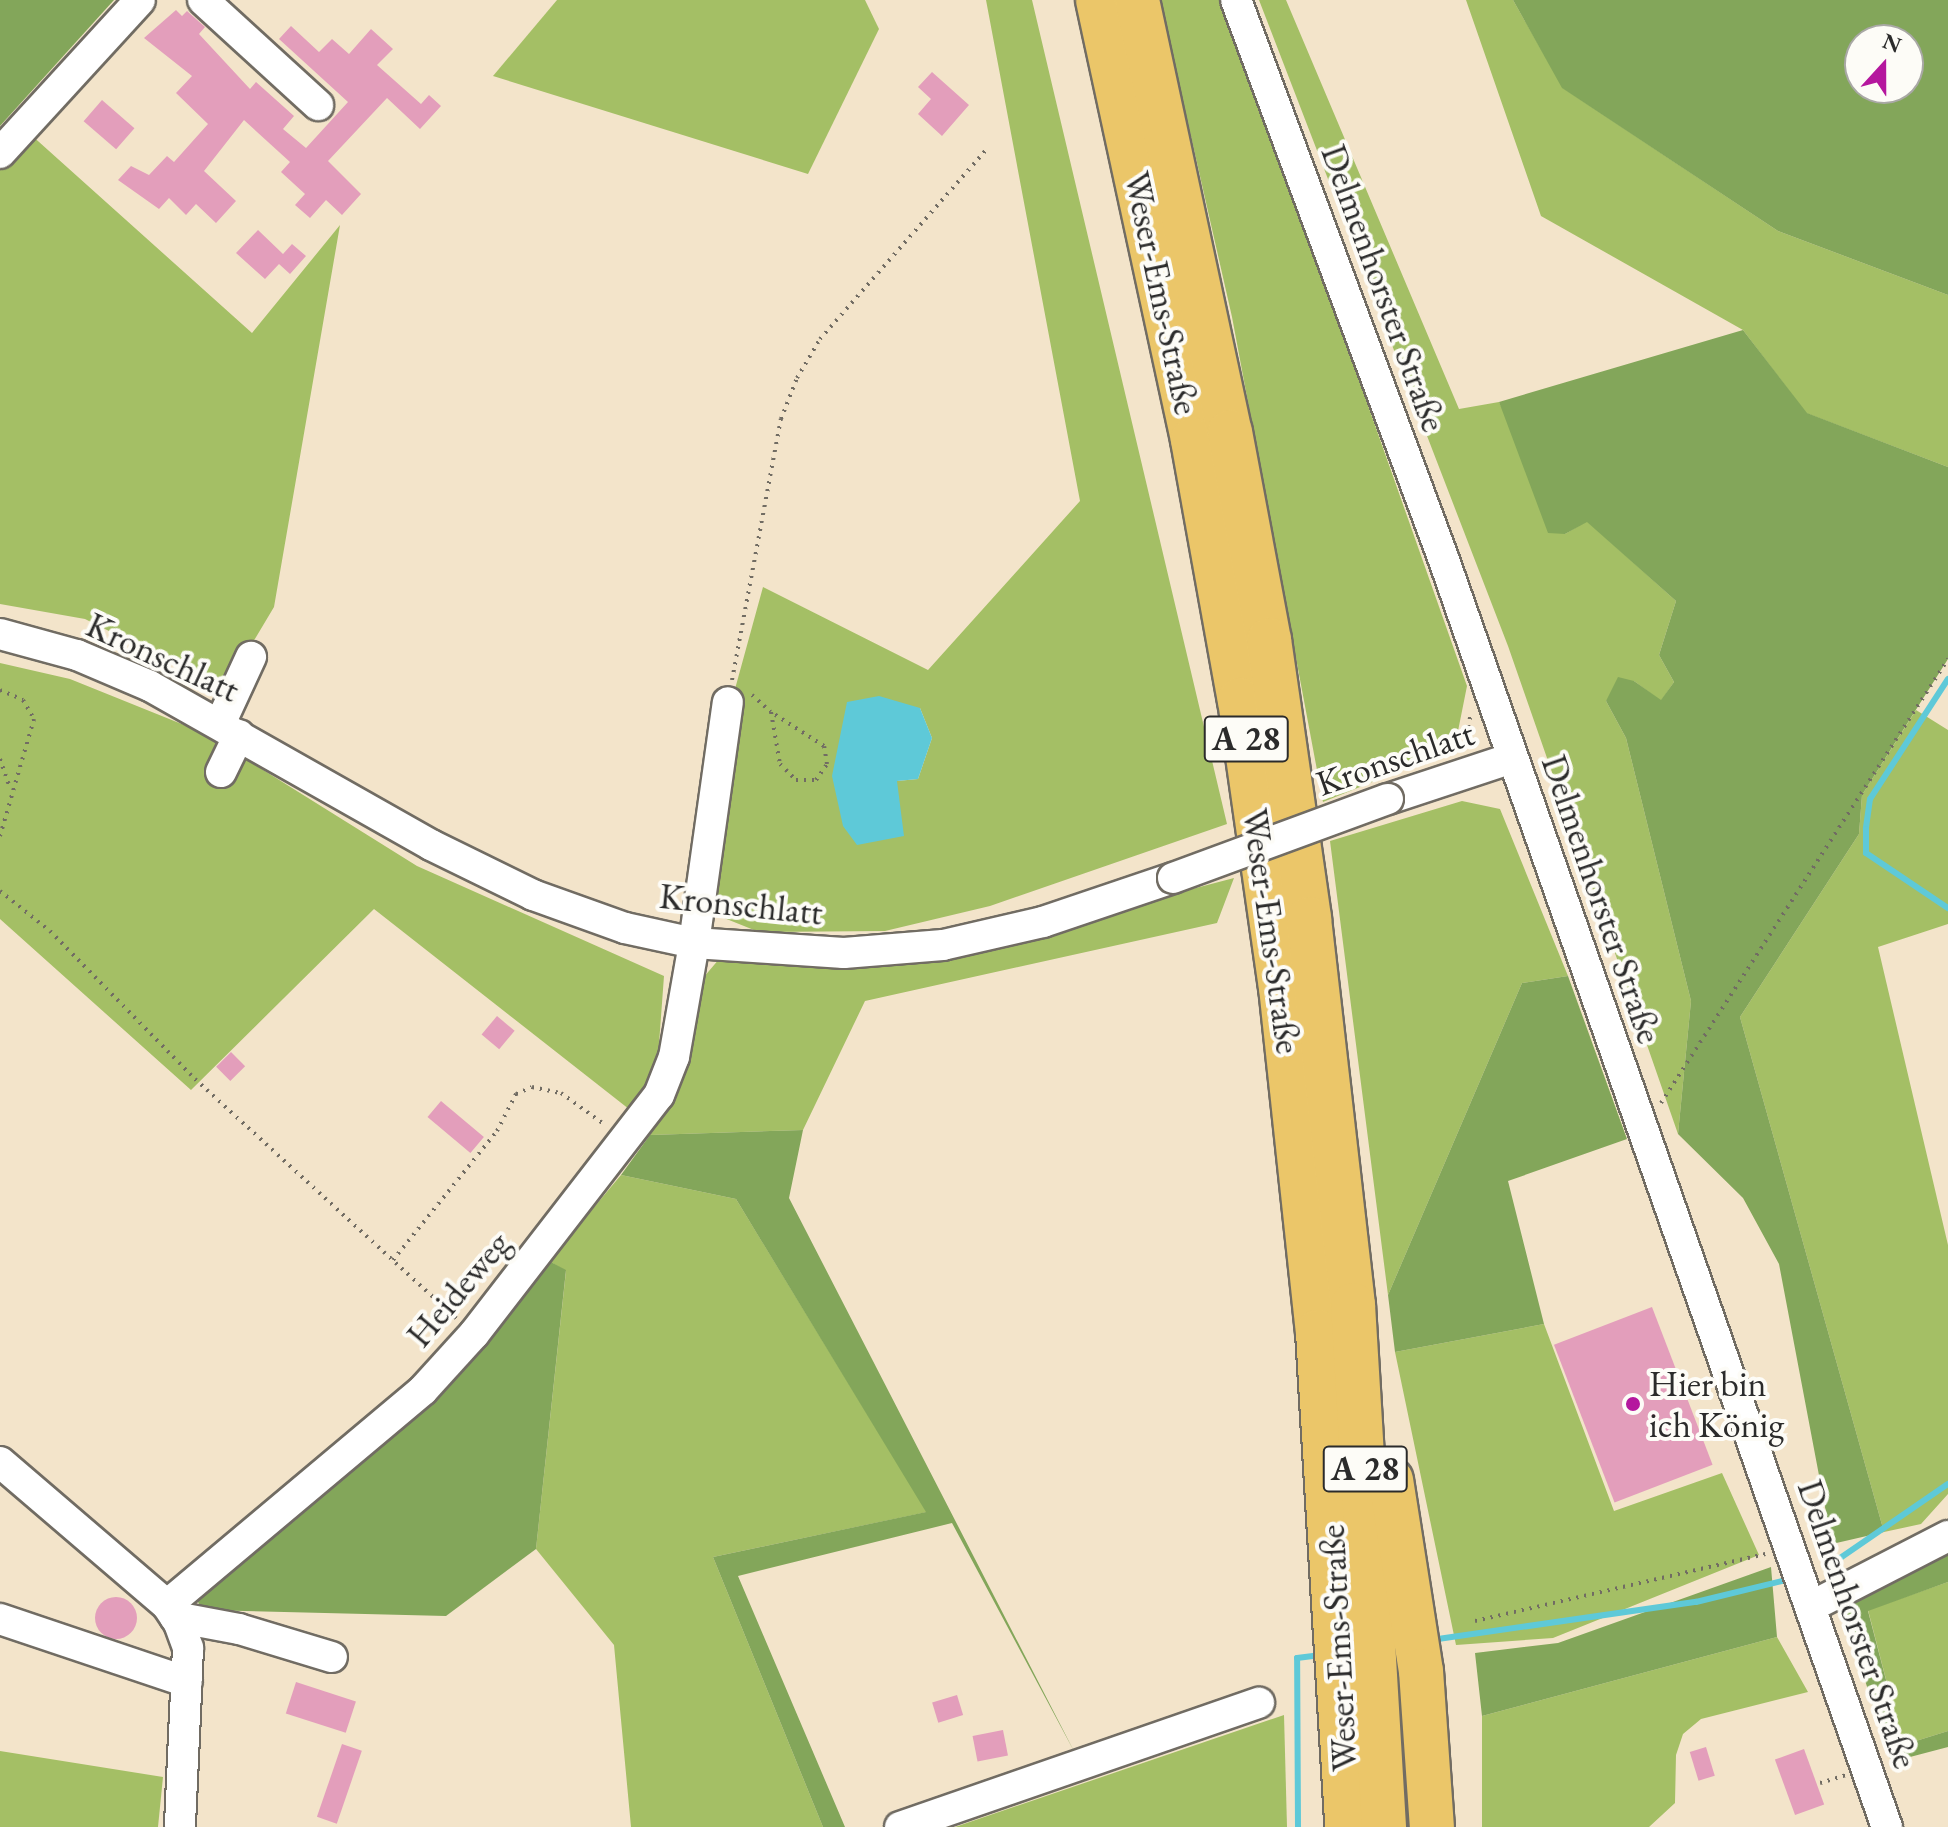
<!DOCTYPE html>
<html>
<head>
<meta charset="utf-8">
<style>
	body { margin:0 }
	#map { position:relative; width:1948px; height:1827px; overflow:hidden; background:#f3e4ca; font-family:"EB Garamond",serif }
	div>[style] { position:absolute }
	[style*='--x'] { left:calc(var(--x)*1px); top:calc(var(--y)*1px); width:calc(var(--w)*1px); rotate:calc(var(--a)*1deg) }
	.green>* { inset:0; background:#a4bf65 }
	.forest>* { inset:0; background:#83a65a }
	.water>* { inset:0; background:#5ec9d8 }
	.stream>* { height:6px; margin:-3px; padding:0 3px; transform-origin:3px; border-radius:3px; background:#5ec9d8 }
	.building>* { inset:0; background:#e39ebb; transform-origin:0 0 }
	.round { border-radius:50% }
	.path>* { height:4px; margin-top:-2px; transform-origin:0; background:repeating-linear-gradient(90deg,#716c63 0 2px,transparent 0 8px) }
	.roads { filter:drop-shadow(2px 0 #716c63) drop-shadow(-2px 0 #716c63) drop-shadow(0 2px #716c63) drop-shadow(0 -2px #716c63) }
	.minor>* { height:30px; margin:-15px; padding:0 15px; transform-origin:15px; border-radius:15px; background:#fff }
	.highway>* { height:44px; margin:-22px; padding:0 22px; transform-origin:22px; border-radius:22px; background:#ebc669 }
	.bridges { filter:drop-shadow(2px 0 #716c63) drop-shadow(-2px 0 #716c63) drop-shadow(0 2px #716c63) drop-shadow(0 -2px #716c63) }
	.minor-bridge>* { height:30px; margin:-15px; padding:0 15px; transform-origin:15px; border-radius:15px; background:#fff }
	.dots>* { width:22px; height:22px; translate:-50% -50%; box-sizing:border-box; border:4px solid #fdfcf7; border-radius:50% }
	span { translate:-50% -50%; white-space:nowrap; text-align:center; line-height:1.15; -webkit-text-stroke:8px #fdfcf7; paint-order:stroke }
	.shield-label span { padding:2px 6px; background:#fdfcf7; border:2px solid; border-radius:6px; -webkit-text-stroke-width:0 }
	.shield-label { font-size:34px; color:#2b2b2b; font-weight:700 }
	.street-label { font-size:36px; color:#2b2b2b }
	.poi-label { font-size:36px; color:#2b2b2b }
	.left { translate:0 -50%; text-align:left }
	.north { position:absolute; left:1844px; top:24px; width:80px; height:80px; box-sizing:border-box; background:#fdfcf7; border:2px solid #a9a8a5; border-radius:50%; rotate:21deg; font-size:22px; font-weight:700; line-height:32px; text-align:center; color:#2b2b2b }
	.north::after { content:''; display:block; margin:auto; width:28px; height:36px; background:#b5179e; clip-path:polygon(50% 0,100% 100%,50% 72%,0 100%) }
</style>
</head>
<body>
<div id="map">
	<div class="green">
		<div style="clip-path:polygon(557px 0,865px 0,879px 29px,808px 174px,493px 76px)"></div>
		<div style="clip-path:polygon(evenodd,986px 0,1032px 0,1227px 824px,990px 906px,885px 931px,759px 932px,719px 916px,710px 895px,735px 689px,763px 587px,928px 670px,1080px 501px,986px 0,920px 708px,932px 738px,918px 779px,897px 781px,920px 708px)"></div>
		<div style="clip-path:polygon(1160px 0,1225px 0,1467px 686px,1457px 736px,1429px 759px,1323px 802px,1232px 317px)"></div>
		<div style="clip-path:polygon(1259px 0,1286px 0,1459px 409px,1499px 402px,1565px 534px,1587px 521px,1676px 601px,1659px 655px,1674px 682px,1661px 701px,1634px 681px,1606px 701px,1626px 738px,1691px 1001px,1678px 1134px,1508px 646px)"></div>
		<div style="clip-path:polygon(1466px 0,1513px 0,1563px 88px,1778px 231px,1948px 295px,1948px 467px,1806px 413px,1743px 330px,1541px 216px)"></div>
		<div style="clip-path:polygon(29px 133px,252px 333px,340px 225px,274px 607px,225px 689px,85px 619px,0 604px,0 165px)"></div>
		<div style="clip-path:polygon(0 663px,70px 679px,204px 733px,417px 866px,664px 976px,657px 1071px,634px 1113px,374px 909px,191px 1090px,0 919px)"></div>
		<div style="clip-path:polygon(1916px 710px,1948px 730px,1948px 924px,1878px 947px,1948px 1245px,1948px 1494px,1921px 1524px,1884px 1532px,1740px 1017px,1859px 834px,1862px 795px)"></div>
		<div style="clip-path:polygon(1462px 801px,1500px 809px,1568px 976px,1522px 983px,1388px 1295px,1330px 841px)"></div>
		<div style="clip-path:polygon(1234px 878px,1217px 923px,865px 1001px,803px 1130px,650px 1135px,667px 1102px,703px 978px,720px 958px,798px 967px,926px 959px)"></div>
		<div style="clip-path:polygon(621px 1175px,736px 1199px,927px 1512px,713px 1557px,823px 1827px,631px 1827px,614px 1645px,536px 1549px,566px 1271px,549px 1261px)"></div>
		<div style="clip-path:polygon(1544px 1324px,1614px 1511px,1722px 1473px,1759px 1555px,1553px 1638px,1456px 1645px,1395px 1352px)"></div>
		<div style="clip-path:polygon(1948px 1582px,1948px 1731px,1903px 1745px,1868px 1610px)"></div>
		<div style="clip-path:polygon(1777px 1637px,1808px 1692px,1701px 1719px,1683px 1734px,1676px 1755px,1675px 1803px,1649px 1827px,1482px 1827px,1482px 1716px)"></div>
		<div style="clip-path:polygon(1284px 1715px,1287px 1827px,955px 1827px)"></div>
		<div style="clip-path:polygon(0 1751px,163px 1777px,158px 1827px,0 1827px)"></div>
	</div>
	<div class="forest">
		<div style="clip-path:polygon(0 0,114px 0,0 126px)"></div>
		<div style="clip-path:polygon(evenodd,1513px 0,1948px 0,1948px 295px,1778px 231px,1562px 88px,1513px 0,1860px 40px,1908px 40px,1908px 88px,1860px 88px,1860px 40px)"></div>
		<div style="clip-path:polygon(1743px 330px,1807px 413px,1948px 467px,1948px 659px,1862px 795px,1859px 834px,1740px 1017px,1884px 1532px,1832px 1544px,1779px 1264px,1743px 1198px,1678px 1134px,1691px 1001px,1626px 738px,1606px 701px,1618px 677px,1634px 681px,1661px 700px,1674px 682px,1659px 655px,1676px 601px,1587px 522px,1565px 534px,1548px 533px,1499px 402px)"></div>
		<div style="clip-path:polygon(1568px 976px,1627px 1139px,1508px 1181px,1544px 1324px,1395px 1352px,1388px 1295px,1522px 983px)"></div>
		<div style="clip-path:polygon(803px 1130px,789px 1198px,1076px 1755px,952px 1523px,738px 1576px,845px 1827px,823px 1827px,713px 1557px,926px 1512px,736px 1199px,621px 1175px,650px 1135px)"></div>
		<div style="clip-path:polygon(549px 1261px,566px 1270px,536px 1549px,446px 1616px,202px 1610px,194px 1594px)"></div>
		<div style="clip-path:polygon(1948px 1552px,1948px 1582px,1868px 1611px,1903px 1745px,1948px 1731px,1948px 1747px,1891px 1762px,1841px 1605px)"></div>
		<div style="clip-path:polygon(1771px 1567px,1777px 1637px,1482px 1716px,1475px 1653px,1558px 1643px)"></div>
	</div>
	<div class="water">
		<div style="clip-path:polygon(879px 696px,920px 708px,932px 738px,918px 779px,897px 781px,904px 836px,857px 845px,843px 826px,832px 776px,847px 702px)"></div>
	</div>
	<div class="stream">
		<div style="--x:1948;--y:679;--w:143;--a:123"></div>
		<div style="--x:1870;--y:799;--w:30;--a:98"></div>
		<div style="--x:1866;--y:829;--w:24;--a:90"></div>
		<div style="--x:1866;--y:853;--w:99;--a:33.9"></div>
		<div style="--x:1830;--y:1565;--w:143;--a:-34.5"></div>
		<div style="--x:1431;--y:1640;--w:268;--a:-8.2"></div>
		<div style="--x:1696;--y:1602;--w:89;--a:-13.7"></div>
		<div style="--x:1298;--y:1827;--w:169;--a:-90.3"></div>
		<div style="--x:1297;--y:1658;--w:24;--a:-7"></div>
	</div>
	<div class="building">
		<div style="clip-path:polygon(176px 10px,182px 16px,187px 11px,205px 27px,199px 34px,250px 89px,256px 82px,294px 116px,283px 129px,306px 148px,348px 102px,279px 39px,291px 26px,319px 52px,332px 39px,349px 54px,371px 29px,393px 49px,377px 65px,421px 104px,429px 95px,441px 106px,420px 129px,387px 98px,328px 161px,361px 194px,342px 215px,326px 200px,310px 218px,295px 205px,305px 194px,281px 172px,290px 162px,244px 120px,204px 171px,236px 201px,216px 223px,196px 204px,186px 215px,169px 198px,159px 209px,118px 180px,131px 166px,149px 175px,167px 156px,174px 162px,208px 124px,176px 93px,192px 76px,144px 38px)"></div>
		<div style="clip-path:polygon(932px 72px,969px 105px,942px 136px,918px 114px,931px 99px,918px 87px)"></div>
		<div style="left:102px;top:100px;width:43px;height:28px;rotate:41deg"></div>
		<div style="clip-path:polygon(258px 230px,283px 254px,292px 244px,306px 256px,290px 274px,279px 264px,265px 279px,236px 253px)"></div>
		<div style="left:497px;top:1016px;width:23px;height:24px;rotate:40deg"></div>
		<div style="left:231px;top:1052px;width:20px;height:21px;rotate:45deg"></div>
		<div style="left:441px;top:1101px;width:56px;height:21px;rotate:40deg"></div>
		<div style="left:1652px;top:1307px;width:169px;height:105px;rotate:69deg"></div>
		<div class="round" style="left:95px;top:1597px;width:42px;height:42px"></div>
		<div style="left:296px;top:1682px;width:63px;height:33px;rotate:18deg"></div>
		<div style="left:957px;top:1695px;width:21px;height:26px;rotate:73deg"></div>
		<div style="left:1003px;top:1730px;width:26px;height:31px;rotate:79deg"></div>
		<div style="left:342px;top:1744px;width:21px;height:77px;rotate:19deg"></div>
		<div style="left:1706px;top:1747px;width:30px;height:17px;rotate:73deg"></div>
		<div style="left:1804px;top:1749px;width:59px;height:31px;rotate:70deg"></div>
	</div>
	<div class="path">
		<div style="--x:732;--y:680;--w:266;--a:-79.4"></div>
		<div style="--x:781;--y:419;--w:44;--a:-68.7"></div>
		<div style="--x:797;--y:378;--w:45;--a:-59.5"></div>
		<div style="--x:820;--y:339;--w:253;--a:-48.7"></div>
		<div style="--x:0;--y:690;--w:25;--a:23"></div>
		<div style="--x:23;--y:700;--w:22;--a:60"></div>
		<div style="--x:34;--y:719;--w:122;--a:106.2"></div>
		<div style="--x:752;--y:695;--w:25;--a:42"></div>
		<div style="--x:771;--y:712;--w:53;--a:80.2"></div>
		<div style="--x:780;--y:764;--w:23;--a:45"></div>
		<div style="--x:796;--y:780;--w:20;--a:0"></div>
		<div style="--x:816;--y:780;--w:19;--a:-55"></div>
		<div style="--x:827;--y:764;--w:18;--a:-99"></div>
		<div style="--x:824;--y:746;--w:63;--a:-147.3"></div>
		<div style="--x:1447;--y:752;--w:33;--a:-50"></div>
		<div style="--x:1468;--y:727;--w:14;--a:-78"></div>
		<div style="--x:0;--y:759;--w:28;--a:71"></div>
		<div style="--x:0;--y:891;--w:64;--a:38.7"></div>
		<div style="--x:50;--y:931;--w:207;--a:45.6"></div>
		<div style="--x:195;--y:1079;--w:355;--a:42.5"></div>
		<div style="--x:1661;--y:1103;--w:529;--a:-57.12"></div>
		<div style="--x:393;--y:1260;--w:166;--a:-51.1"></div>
		<div style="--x:497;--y:1131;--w:42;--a:-62.8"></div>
		<div style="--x:516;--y:1094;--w:17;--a:-24"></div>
		<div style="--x:532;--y:1087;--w:30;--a:12"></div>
		<div style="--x:561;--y:1093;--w:54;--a:36"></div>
		<div style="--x:1475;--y:1621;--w:298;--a:-13"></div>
		<div style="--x:1820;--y:1783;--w:27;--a:-17"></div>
	</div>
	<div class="roads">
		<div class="minor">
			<div style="--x:203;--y:0;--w:156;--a:42.4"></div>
			<div style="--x:1236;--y:0;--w:601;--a:69.63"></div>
			<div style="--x:1445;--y:563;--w:1339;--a:70.73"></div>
			<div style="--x:0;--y:153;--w:207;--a:-47.5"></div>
			<div style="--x:0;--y:634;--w:80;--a:15.3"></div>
			<div style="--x:77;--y:655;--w:79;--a:23"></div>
			<div style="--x:150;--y:686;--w:323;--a:29.5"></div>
			<div style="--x:431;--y:845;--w:114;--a:26.1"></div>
			<div style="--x:533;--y:895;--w:98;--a:19.7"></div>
			<div style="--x:625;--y:928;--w:71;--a:12.3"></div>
			<div style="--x:694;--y:943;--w:150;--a:3.8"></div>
			<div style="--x:844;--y:953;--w:99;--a:-4.6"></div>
			<div style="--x:943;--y:945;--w:103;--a:-13"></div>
			<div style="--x:1043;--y:922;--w:137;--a:-18.7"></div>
			<div style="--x:220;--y:724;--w:74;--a:-65.2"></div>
			<div style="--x:221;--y:772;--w:41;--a:-64.1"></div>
			<div style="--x:1388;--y:799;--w:131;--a:-18.3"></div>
			<div style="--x:0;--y:1462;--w:220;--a:40.6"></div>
			<div style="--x:167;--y:1605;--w:22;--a:56"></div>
			<div style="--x:179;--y:1623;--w:27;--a:70"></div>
			<div style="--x:188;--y:1648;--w:179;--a:92.6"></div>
			<div style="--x:167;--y:1605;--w:334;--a:-40"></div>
			<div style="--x:423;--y:1390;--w:76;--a:-47.7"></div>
			<div style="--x:474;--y:1334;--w:302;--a:-52.3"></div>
			<div style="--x:659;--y:1095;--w:41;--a:-68.5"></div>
			<div style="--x:674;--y:1057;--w:116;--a:-80"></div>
			<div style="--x:694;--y:943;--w:243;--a:-82"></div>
			<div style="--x:1812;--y:1606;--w:153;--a:-27.2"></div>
			<div style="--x:175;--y:1617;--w:65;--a:10.6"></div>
			<div style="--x:239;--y:1629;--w:97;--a:16.8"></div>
			<div style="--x:0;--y:1619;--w:197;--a:18.6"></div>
			<div style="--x:900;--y:1827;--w:380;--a:-19.1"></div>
		</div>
		<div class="highway">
			<div style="--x:1098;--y:0;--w:450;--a:77.8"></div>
			<div style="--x:1193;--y:440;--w:264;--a:79.8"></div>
			<div style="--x:1240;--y:700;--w:290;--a:81.9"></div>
			<div style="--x:1281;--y:987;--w:347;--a:83.9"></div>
			<div style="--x:1318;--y:1332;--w:496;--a:86.6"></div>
			<div style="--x:1137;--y:0;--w:442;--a:77.9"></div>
			<div style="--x:1230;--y:432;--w:212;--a:79.4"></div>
			<div style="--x:1269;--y:640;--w:282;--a:81.8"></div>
			<div style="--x:1309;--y:919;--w:388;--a:83.5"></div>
			<div style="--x:1353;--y:1305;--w:523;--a:86.6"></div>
			<div style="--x:1391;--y:1480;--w:193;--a:81.1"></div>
			<div style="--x:1421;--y:1671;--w:156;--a:86"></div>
		</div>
	</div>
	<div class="bridges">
		<div class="minor-bridge">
			<div style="--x:1173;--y:878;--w:229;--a:-20.2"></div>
		</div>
	</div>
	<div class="dots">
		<div style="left:1633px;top:1404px;background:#b5179e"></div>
	</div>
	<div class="shield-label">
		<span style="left:1246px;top:739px">A 28</span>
		<span style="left:1365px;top:1469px">A 28</span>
	</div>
	<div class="street-label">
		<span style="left:1384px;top:288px;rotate:70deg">Delmenhorster Straße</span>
		<span style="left:1162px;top:293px;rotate:78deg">Weser-Ems-Straße</span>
		<span style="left:163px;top:657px;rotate:25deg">Kronschlatt</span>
		<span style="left:1395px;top:758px;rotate:-19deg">Kronschlatt</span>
		<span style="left:1602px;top:899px;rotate:71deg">Delmenhorster Straße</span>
		<span style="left:741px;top:904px;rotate:6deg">Kronschlatt</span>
		<span style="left:1272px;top:931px;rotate:82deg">Weser-Ems-Straße</span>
		<span style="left:458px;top:1289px;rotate:-50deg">Heideweg</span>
		<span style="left:1858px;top:1624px;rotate:71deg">Delmenhorster Straße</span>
		<span style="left:1338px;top:1648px;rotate:-93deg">Weser-Ems-Straße</span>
	</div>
	<div class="poi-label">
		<span class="left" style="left:1649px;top:1404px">Hier bin<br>ich König</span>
	</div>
	<div class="north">N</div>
</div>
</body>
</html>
